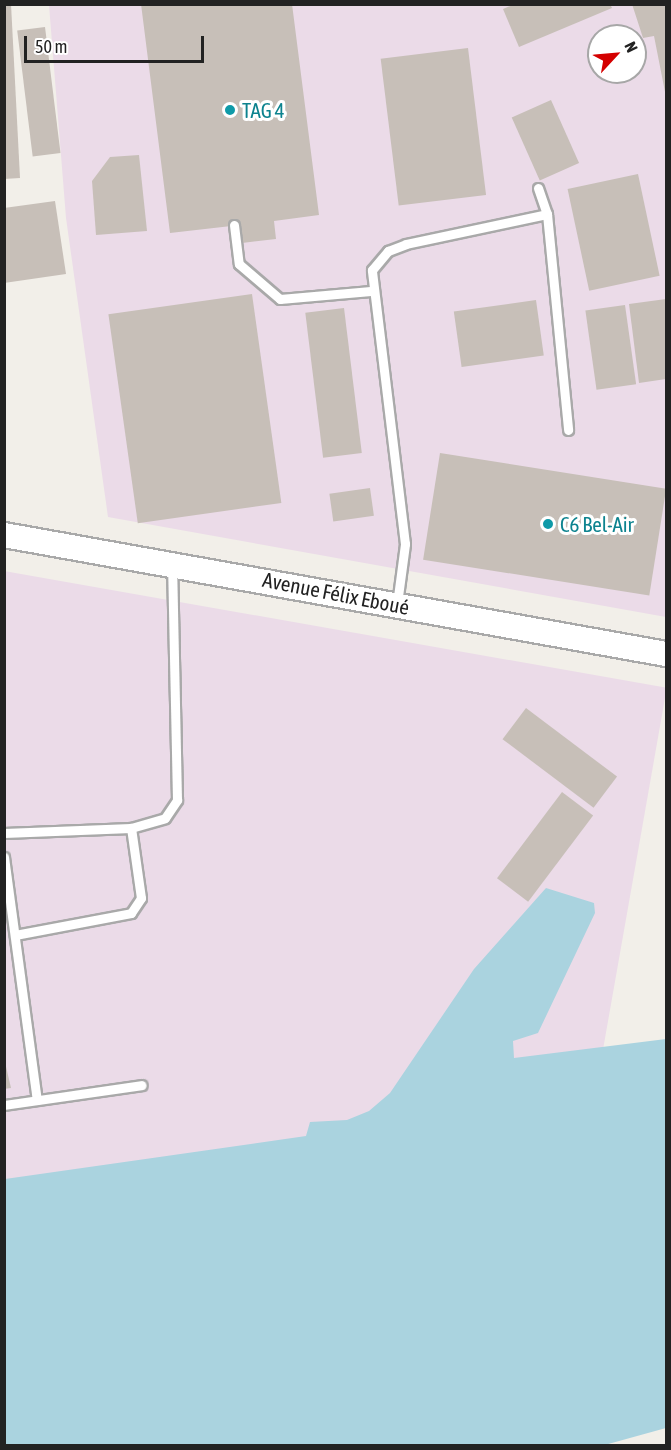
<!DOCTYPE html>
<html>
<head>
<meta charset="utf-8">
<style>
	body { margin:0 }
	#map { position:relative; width:671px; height:1450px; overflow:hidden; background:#f2efe9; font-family:"Asap Condensed",sans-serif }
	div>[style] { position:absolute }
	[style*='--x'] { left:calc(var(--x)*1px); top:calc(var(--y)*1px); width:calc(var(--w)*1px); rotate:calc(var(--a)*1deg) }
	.industrial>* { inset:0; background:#ebdbe8; transform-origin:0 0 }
	.water>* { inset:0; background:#aad3df }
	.building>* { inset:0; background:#c7bfb8; transform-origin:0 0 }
	.roads { filter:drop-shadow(2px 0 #a9a9a9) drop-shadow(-2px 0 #a9a9a9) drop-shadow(0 2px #a9a9a9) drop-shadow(0 -2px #a9a9a9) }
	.service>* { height:9px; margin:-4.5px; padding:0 4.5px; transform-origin:4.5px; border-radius:4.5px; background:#fff }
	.tertiary>* { height:24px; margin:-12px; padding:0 12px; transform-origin:12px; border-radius:12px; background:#fff }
	.dots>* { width:16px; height:16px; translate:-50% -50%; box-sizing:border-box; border:3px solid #fff; border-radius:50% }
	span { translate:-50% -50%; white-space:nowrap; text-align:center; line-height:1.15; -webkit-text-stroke:6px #fff; paint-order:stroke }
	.culture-label { font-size:21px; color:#0d838f }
	.left { translate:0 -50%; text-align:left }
	.street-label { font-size:21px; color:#222 }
	.frame { position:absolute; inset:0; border:6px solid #222; pointer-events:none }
	.north { position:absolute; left:587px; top:24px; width:60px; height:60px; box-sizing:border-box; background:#fff; border:2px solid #a7a7a7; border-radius:50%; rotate:64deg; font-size:16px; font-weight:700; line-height:24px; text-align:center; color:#222 }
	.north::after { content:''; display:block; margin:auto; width:21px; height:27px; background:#d40000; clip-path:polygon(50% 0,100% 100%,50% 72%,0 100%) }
	.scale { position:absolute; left:24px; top:36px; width:180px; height:27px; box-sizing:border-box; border:3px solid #222; border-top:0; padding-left:8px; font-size:18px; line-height:21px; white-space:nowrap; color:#222; -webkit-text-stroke:4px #fff; paint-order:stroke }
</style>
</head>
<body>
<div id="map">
	<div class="industrial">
		<div style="clip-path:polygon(evenodd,49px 5px,666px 5px,666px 617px,108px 517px,66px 218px,49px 5px,599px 36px,635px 36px,635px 72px,599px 72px,599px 36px)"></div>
		<div style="left:4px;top:571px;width:673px;height:874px;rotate:10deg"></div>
	</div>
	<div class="water">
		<div style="clip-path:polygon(546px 888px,594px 903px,595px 913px,538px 1033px,513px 1041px,514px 1058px,666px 1039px,666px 1428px,601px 1446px,5px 1445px,5px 1179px,306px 1136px,310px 1122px,347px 1120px,369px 1111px,390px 1093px,474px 969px)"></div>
	</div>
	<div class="building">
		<div style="clip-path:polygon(4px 4px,11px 4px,20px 178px,4px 179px)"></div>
		<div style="clip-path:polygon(141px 4px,292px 4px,319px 215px,274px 221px,276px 239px,242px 243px,240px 225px,170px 233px)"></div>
		<div style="clip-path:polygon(515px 4px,610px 4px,612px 8px,519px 47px,503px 9px)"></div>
		<div style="clip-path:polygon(632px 4px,666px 4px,666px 97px,654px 36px,643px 38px)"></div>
		<div style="left:45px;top:27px;width:127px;height:28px;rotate:83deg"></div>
		<div style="left:468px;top:48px;width:148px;height:88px;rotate:83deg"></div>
		<div style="left:551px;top:100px;width:69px;height:43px;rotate:66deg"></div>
		<div style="clip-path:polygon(139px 155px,147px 231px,96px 235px,92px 181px,110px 157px)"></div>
		<div style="left:638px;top:174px;width:104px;height:72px;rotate:78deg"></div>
		<div style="clip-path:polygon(55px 201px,66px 274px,4px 283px,4px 208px)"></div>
		<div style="left:252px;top:294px;width:211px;height:145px;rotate:82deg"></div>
		<div style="clip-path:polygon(666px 299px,666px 379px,639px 383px,629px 304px)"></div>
		<div style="left:536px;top:300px;width:56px;height:83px;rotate:82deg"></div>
		<div style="left:625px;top:305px;width:80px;height:40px;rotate:82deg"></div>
		<div style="left:344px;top:308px;width:146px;height:39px;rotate:83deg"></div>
		<div style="left:440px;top:453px;width:229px;height:108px;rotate:9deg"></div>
		<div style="left:370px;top:488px;width:28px;height:41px;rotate:82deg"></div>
		<div style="left:526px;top:708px;width:114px;height:39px;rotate:37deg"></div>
		<div style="left:562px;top:792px;width:39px;height:108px;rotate:37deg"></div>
		<div style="clip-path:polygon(4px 1058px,11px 1088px,4px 1089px)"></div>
	</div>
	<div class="roads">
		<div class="service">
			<div style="--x:538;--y:188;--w:28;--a:71"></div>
			<div style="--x:547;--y:214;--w:217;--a:84.4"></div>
			<div style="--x:234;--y:225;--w:39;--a:83"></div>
			<div style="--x:239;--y:264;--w:54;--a:40.5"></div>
			<div style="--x:280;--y:299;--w:91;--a:-5"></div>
			<div style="--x:397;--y:604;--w:61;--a:-82.4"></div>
			<div style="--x:405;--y:544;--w:276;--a:-96.9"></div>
			<div style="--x:372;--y:270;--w:25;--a:-50"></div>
			<div style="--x:388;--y:251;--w:19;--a:-21"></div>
			<div style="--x:406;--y:244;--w:144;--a:-12"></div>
			<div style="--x:4;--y:833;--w:127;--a:-2.3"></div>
			<div style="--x:131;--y:828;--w:35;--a:-16"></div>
			<div style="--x:165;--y:818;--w:22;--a:-56"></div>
			<div style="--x:177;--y:800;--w:233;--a:-91.2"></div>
			<div style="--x:4;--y:857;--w:245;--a:82.3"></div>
			<div style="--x:15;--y:935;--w:118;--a:-10.7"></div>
			<div style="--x:131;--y:913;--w:18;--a:-56"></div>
			<div style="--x:141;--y:898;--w:71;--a:-98.1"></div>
			<div style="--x:4;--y:1105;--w:139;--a:-8.2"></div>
		</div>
		<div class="tertiary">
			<div style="--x:4;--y:535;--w:673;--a:10.19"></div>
		</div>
	</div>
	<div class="dots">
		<div style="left:230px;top:110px;background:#0f9aa8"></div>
		<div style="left:548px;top:524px;background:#0f9aa8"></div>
	</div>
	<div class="culture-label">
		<span class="left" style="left:242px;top:110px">TAG 4</span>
		<span class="left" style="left:560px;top:524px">C6 Bel-Air</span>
	</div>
	<div class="street-label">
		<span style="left:336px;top:593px;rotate:11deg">Avenue Félix Eboué</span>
	</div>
	<div class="frame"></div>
	<div class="north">N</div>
	<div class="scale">50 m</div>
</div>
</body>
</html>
